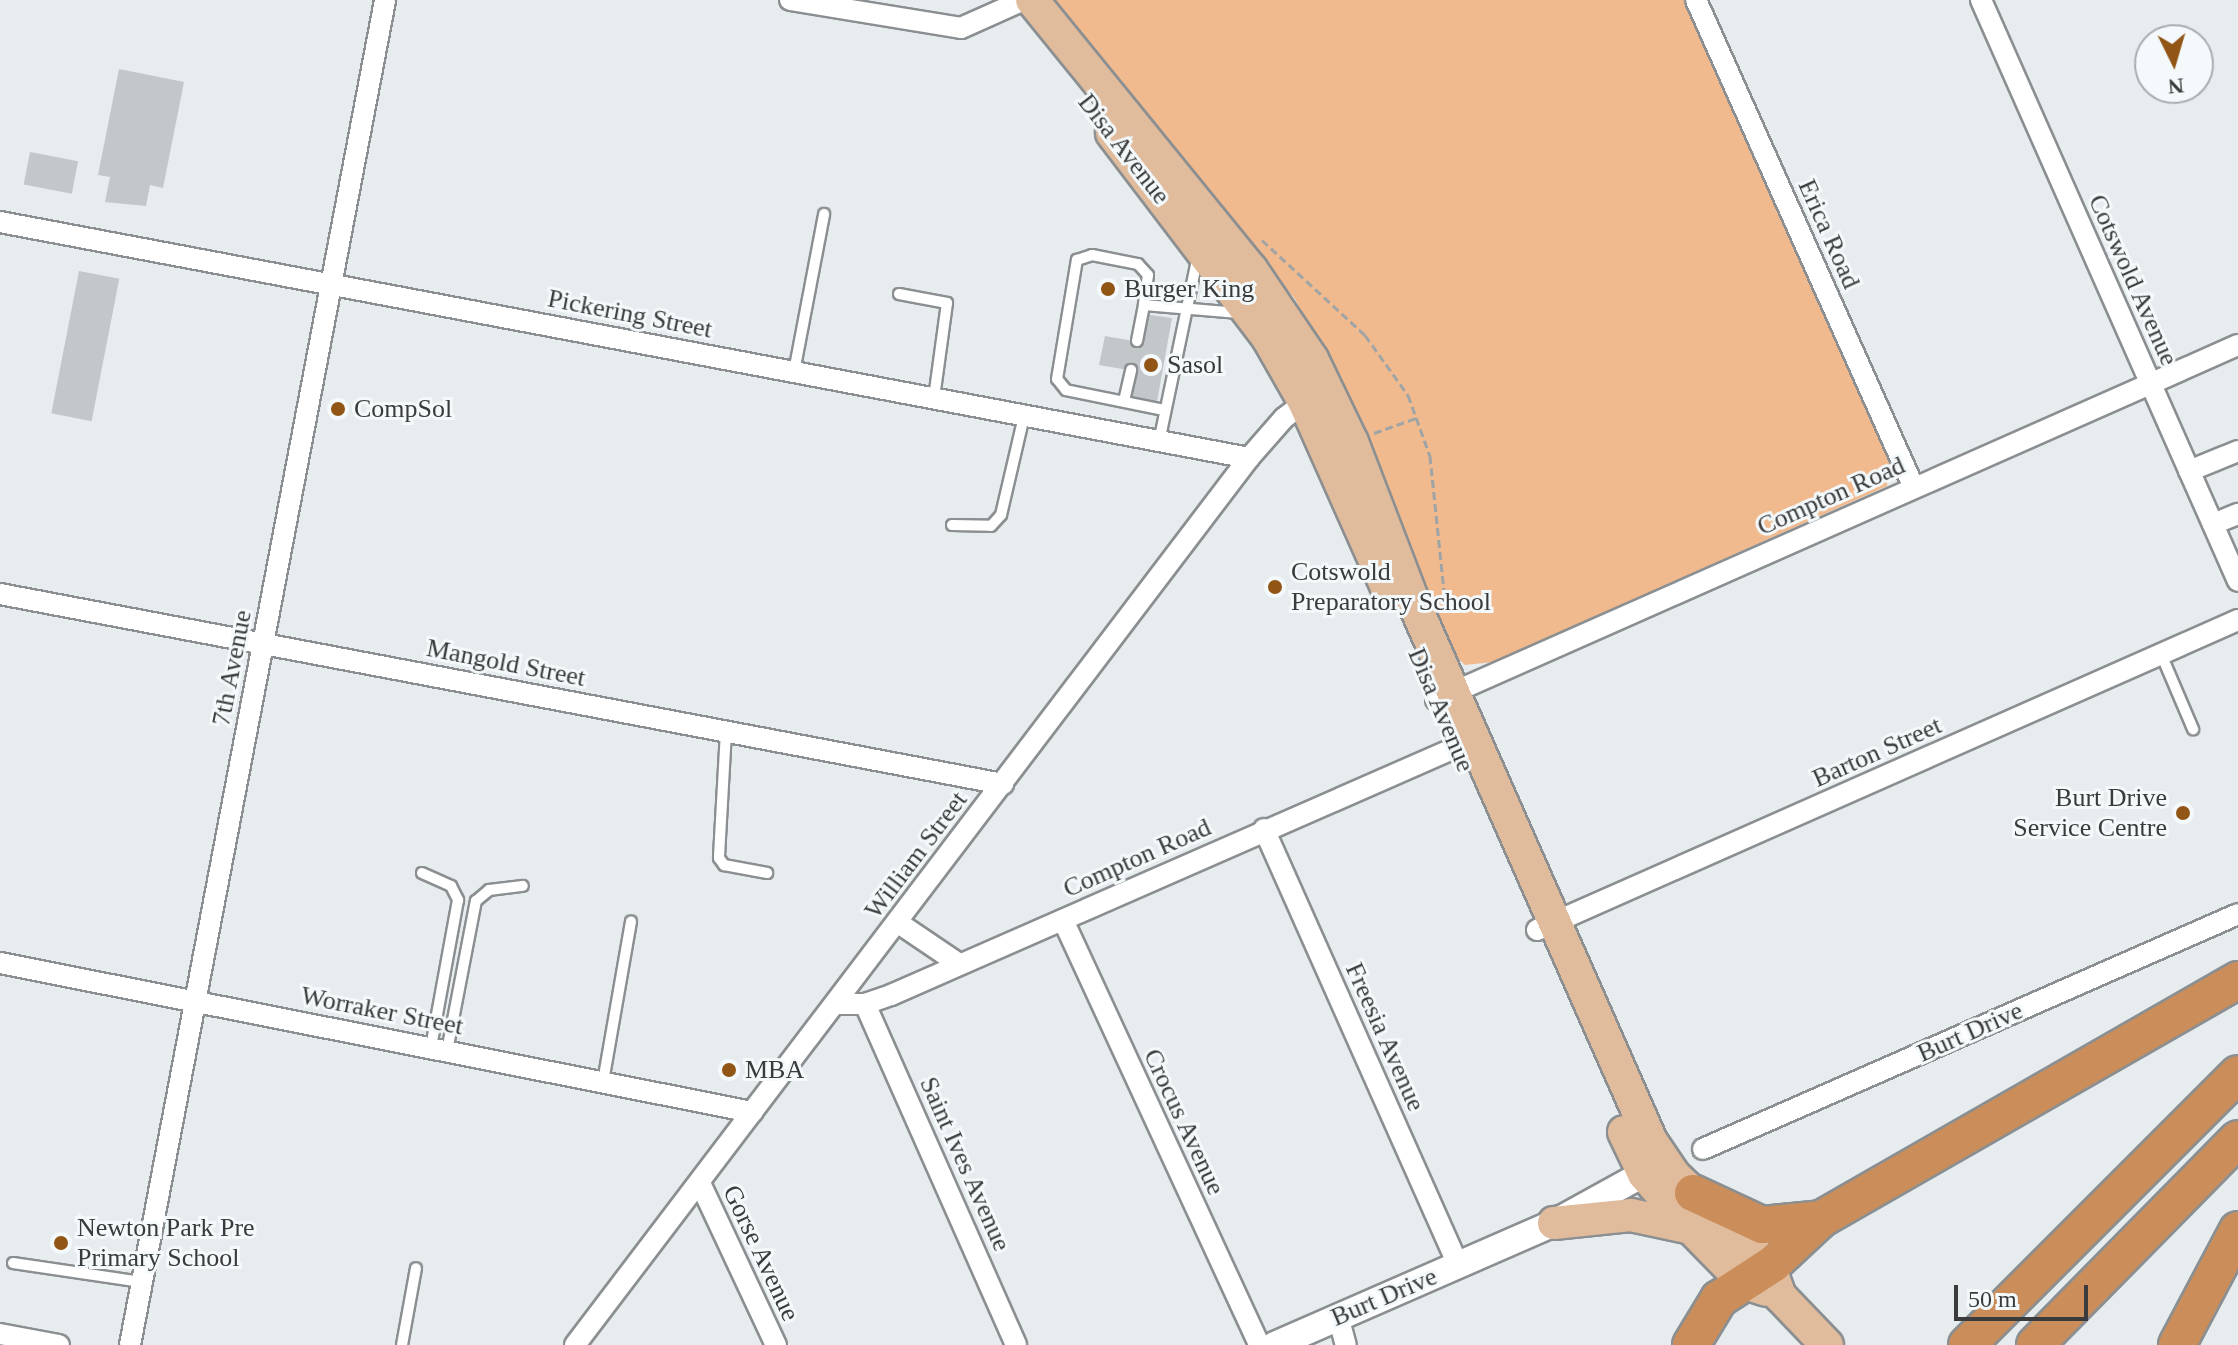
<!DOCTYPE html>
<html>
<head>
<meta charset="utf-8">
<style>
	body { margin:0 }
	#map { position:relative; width:2238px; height:1345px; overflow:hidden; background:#e7ecee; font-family:Georgia,serif }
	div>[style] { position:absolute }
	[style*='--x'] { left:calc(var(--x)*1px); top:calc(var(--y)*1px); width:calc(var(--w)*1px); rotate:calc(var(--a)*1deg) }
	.green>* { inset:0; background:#f0ba8e }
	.building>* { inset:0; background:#c2c7c9; transform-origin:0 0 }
	.path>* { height:3px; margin-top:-1.5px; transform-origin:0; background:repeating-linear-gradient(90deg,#a0a4a5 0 8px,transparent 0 12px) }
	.roads { filter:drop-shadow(2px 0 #8b8f91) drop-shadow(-2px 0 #8b8f91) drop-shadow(0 2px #8b8f91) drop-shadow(0 -2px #8b8f91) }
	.service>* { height:10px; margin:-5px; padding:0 5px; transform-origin:5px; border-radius:5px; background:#fff }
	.minor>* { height:20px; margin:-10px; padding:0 10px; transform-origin:10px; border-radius:10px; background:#fff }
	.tertiary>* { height:26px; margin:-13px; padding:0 13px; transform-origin:13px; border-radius:13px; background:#fff }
	.primary>* { height:32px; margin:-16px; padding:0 16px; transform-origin:16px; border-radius:16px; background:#e0bb9c }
	.motorway>* { height:36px; margin:-18px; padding:0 18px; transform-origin:18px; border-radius:18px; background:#cb8e5a }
	.dots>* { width:22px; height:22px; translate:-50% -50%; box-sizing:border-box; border:4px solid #f4f9fb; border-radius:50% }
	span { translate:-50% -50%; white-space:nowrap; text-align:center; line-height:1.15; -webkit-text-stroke:6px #f4f9fb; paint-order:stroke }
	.street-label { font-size:26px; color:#3a3b3c }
	.poi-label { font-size:26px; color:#3a3b3c }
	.left { translate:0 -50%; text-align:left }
	.right { translate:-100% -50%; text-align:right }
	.north { position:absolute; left:2134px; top:24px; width:80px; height:80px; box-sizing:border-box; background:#f4f9fb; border:2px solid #aaadaf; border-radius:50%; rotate:175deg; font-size:22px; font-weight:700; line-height:32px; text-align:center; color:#3a3b3c }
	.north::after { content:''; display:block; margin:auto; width:28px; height:36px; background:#915516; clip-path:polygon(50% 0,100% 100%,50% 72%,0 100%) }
	.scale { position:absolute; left:1954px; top:1285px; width:134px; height:36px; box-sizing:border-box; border:4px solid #3a3b3c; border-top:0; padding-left:10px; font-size:24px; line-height:28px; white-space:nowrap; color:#3a3b3c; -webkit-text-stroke:6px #f4f9fb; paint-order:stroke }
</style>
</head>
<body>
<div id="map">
	<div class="green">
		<div style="clip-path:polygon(1052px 0,1686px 0,1890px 461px,1887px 486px,1493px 662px,1465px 665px,1447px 648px,1365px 436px,1295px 299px)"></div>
	</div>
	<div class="building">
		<div style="clip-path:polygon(119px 69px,184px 82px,163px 188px,150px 185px,146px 206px,105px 202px,110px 177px,98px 175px)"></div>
		<div style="left:30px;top:152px;width:49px;height:33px;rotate:11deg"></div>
		<div style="left:79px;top:271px;width:41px;height:145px;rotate:11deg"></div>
		<div style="clip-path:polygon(1144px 314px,1172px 318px,1157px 402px,1129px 397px,1134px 371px,1099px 365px,1105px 336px,1139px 342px)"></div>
	</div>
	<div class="path">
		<div style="--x:1262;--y:240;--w:140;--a:42.7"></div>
		<div style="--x:1365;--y:335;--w:74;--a:54.4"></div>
		<div style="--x:1408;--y:395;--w:65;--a:70.2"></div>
		<div style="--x:1430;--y:456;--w:157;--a:84.1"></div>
		<div style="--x:1374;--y:433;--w:48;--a:-19.6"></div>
	</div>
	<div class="roads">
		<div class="service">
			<div style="--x:899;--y:294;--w:49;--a:10.6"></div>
			<div style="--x:947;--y:303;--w:96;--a:97.8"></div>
			<div style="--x:1137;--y:341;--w:37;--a:-79"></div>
			<div style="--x:794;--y:372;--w:161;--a:-79.2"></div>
			<div style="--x:1124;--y:401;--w:32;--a:-77"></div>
			<div style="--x:1164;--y:410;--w:100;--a:-168.5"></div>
			<div style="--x:1066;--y:390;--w:14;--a:-129"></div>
			<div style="--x:1057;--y:379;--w:121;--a:-80.5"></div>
			<div style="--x:1077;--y:260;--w:16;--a:-18"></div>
			<div style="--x:1092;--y:255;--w:47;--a:11.1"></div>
			<div style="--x:1138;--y:264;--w:15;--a:48"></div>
			<div style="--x:1148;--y:275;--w:30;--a:98"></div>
			<div style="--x:1144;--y:305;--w:95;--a:4.8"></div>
			<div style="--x:1159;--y:442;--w:190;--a:-78.2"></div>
			<div style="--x:952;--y:525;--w:39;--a:1"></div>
			<div style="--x:991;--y:526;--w:15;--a:-48"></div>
			<div style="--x:1001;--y:515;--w:102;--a:-76.9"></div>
			<div style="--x:2161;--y:654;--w:82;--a:66.9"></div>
			<div style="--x:726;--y:731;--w:127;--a:93.2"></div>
			<div style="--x:719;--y:858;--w:9;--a:54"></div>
			<div style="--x:724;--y:865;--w:44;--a:10.5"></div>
			<div style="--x:422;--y:873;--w:32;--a:24"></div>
			<div style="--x:451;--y:886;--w:16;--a:63"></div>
			<div style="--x:458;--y:900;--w:149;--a:100.4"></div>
			<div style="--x:447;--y:1051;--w:153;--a:-79.1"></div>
			<div style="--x:476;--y:901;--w:17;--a:-40"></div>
			<div style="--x:489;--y:890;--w:34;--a:-7"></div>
			<div style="--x:603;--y:1082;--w:163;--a:-80.1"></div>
			<div style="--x:13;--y:1263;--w:130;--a:8.4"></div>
			<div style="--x:402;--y:1345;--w:78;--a:-79.7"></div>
		</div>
		<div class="minor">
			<div style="--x:790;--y:0;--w:173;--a:9.3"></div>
			<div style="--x:961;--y:28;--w:69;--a:-24"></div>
			<div style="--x:1696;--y:0;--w:534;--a:65.93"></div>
			<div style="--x:1981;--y:0;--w:635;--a:66.14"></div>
			<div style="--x:0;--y:222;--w:1271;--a:10.7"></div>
			<div style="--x:2189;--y:471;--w:53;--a:-22.2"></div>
			<div style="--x:2213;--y:524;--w:27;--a:-22"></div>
			<div style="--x:0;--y:594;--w:1021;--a:10.73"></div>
			<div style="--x:1436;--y:700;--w:877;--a:-23.88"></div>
			<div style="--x:1264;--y:829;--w:477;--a:66"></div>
			<div style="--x:1063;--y:920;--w:468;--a:65.2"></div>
			<div style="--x:897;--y:922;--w:75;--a:34.1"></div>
			<div style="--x:1537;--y:930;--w:766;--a:-23.86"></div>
			<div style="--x:0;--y:963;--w:767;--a:11.21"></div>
			<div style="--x:837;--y:1004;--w:28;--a:0"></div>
			<div style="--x:865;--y:1004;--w:28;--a:-19"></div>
			<div style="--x:891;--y:995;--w:635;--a:-23.66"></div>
			<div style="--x:865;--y:1004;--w:373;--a:66.1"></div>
			<div style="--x:1703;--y:1149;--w:584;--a:-23.71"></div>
			<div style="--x:700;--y:1183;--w:179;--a:64.9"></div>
			<div style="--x:1338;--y:1316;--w:30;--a:75"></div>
			<div style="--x:0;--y:1334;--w:60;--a:10.6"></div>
			<div style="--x:130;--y:1345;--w:1369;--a:-79.26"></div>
			<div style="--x:575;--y:1345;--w:1114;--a:-52.77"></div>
			<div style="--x:1249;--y:458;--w:53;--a:-48.8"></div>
			<div style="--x:1284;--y:418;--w:36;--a:-37"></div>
		</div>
		<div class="tertiary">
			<div style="--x:1275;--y:1345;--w:305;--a:-23.6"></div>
			<div style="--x:1554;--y:1223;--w:122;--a:-28.9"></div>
		</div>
		<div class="primary">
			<div style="--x:1032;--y:0;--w:347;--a:50.9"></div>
			<div style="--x:1251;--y:269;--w:109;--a:55.9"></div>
			<div style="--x:1312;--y:359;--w:92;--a:64.3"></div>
			<div style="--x:1352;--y:442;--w:170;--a:69"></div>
			<div style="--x:1413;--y:601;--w:590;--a:66.21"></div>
			<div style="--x:1651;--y:1141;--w:41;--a:55.9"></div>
			<div style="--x:1674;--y:1175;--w:132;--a:43.8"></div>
			<div style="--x:1769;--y:1266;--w:32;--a:70"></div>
			<div style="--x:1780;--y:1296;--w:68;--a:46.2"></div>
			<div style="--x:1112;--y:133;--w:258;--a:52.7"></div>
			<div style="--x:1268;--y:338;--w:73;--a:60.3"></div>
			<div style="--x:1304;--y:401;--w:211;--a:66"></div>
			<div style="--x:1624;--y:1132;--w:47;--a:64.5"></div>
			<div style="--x:1644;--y:1174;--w:72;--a:49"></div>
			<div style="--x:1691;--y:1228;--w:77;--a:45.5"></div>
			<div style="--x:1745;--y:1283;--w:22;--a:18"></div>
			<div style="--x:1554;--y:1223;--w:77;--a:-5.9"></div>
			<div style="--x:1631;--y:1215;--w:61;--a:12.2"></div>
		</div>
		<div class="motorway">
			<div style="--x:1693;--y:1193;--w:76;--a:24.9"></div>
			<div style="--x:1762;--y:1225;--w:59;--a:-5.8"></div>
			<div style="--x:1691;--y:1345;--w:54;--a:-58.7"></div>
			<div style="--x:1719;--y:1299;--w:64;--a:-32.9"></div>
			<div style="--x:1773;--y:1264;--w:66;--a:-43.2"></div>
			<div style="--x:1821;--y:1219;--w:481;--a:-29.8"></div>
			<div style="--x:1967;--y:1345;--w:383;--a:-45"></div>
			<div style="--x:2035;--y:1345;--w:289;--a:-45.4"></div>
			<div style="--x:2177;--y:1345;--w:130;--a:-62.1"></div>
		</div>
	</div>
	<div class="dots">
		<div style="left:1108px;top:289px;background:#915516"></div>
		<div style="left:1151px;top:365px;background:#915516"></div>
		<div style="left:338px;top:409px;background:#915516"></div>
		<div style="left:1275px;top:587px;background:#915516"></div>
		<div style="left:2183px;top:813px;background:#915516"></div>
		<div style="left:729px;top:1070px;background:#915516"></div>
		<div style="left:61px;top:1243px;background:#915516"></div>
	</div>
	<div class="street-label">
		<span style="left:1124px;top:149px;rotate:52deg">Disa Avenue</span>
		<span style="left:1829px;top:234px;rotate:66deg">Erica Road</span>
		<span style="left:2133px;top:280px;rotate:66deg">Cotswold Avenue</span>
		<span style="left:630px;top:314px;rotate:11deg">Pickering Street</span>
		<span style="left:1831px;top:496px;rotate:-24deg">Compton Road</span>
		<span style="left:506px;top:663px;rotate:11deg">Mangold Street</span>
		<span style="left:232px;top:668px;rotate:-79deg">7th Avenue</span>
		<span style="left:1441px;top:710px;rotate:67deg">Disa Avenue</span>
		<span style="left:1877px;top:752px;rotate:-24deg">Barton Street</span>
		<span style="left:916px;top:855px;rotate:-53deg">William Street</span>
		<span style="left:1137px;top:858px;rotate:-24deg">Compton Road</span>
		<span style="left:382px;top:1011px;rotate:11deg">Worraker Street</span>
		<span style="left:1970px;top:1032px;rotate:-24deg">Burt Drive</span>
		<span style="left:1385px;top:1037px;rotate:66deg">Freesia Avenue</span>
		<span style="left:1184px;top:1122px;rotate:65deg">Crocus Avenue</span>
		<span style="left:965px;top:1164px;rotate:66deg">Saint Ives Avenue</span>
		<span style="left:761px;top:1253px;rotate:65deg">Gorse Avenue</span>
		<span style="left:1384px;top:1297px;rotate:-23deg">Burt Drive</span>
	</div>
	<div class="poi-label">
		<span class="left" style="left:1124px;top:289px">Burger King</span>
		<span class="left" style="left:1167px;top:365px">Sasol</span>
		<span class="left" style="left:354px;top:409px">CompSol</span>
		<span class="left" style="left:1291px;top:587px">Cotswold<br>Preparatory School</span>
		<span class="right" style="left:2167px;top:813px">Burt Drive<br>Service Centre</span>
		<span class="left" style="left:745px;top:1070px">MBA</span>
		<span class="left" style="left:77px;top:1243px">Newton Park Pre<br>Primary School</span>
	</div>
	<div class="north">N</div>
	<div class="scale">50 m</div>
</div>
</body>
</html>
